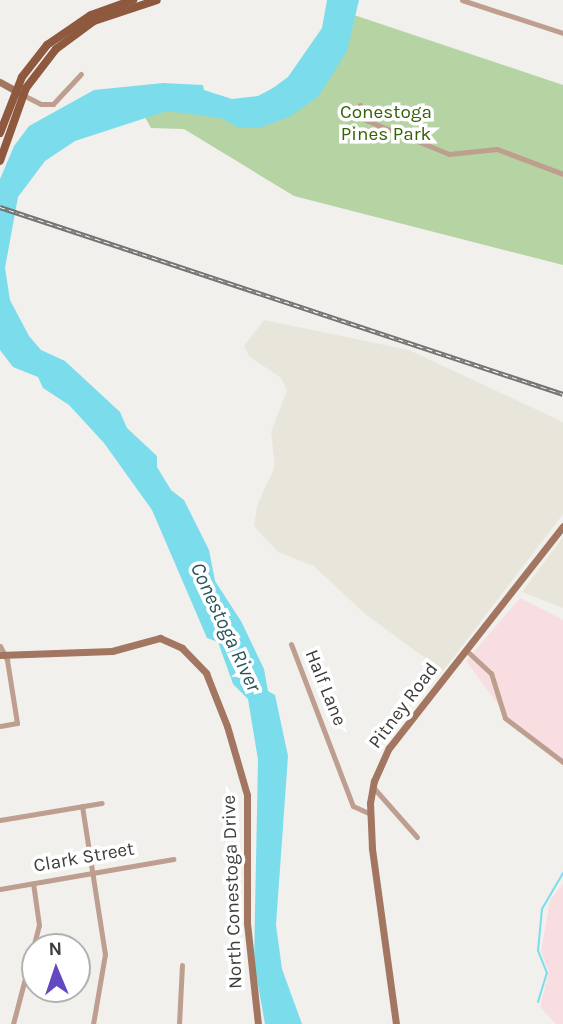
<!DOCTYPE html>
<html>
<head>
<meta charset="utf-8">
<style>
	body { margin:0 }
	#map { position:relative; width:563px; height:1024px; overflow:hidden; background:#f1f0ed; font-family:Karla,sans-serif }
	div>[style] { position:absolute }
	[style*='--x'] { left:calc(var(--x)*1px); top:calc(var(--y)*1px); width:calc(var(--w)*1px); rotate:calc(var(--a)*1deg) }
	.built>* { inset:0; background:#e8e5da }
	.education>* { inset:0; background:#f9dee1 }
	.green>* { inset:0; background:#b5d3a3 }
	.water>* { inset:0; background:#7bddec }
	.stream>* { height:2px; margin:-1px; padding:0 1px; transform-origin:1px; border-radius:1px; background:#7bddec }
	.street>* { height:5px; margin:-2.5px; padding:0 2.5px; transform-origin:2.5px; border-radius:2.5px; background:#bd9e8f }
	.secondary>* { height:7px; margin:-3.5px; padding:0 3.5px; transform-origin:3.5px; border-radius:3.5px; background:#a27660 }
	.primary>* { height:8px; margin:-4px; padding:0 4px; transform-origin:4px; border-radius:4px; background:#8e593e }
	.rail>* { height:4.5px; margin-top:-2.25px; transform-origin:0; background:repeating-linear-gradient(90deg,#fff 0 5px,#737371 0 10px); box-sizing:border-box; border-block:2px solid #737371 }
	span { translate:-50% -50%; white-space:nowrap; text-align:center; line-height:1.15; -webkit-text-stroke:7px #fff; paint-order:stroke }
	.park-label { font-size:19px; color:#346204 }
	.street-label { font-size:19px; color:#3c3c3b }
	.water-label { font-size:21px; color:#29555c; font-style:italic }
	.north { position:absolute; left:21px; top:933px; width:70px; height:70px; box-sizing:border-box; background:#fff; border:2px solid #b1b1b1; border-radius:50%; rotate:358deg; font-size:19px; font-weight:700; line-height:28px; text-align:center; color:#3c3c3b }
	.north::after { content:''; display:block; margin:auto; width:24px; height:32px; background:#6348c0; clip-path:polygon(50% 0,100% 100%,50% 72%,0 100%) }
</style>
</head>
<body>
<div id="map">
	<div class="built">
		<div style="clip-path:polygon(264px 320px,409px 350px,563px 422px,563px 514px,443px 671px,365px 614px,314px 566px,278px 552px,254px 526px,257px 506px,275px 466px,271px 432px,287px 390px,281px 378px,249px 356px,244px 346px)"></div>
		<div style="clip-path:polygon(563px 537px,563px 608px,522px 592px)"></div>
	</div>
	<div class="education">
		<div style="clip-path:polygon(520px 598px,563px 620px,563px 759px,509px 719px,466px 661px)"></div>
		<div style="clip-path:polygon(563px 884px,563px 1024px,556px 1024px,540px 1007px,549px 972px,541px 952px,550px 900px)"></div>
	</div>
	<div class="green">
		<div style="clip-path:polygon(354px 15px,563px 85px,563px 265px,294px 196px,184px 129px,151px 128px,136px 101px,281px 99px)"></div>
	</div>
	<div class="water">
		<div style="clip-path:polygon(327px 0,359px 0,347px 51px,318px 97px,289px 117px,259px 128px,239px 128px,221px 118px,167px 111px,75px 141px,45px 161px,18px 197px,5px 268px,10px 300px,29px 336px,41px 350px,65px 361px,120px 412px,127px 428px,157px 456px,157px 467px,171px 490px,184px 500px,209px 550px,215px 581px,241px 621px,264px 669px,268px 691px,275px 695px,288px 756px,276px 925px,282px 969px,302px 1024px,265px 1024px,254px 963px,258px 760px,248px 699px,233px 684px,218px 642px,207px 638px,152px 510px,104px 443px,69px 405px,43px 388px,38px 377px,13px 367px,0 350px,0 179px,14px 146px,29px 126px,94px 90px,163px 83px,203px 85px,204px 90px,232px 99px,258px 96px,273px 88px,288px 77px,322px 28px)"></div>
	</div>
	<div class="stream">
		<div style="--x:538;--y:1002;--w:30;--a:-73"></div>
		<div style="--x:547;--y:973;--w:24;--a:-112"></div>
		<div style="--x:538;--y:951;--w:42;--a:-84.6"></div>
		<div style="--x:542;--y:909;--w:42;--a:-59.7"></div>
	</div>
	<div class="street">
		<div style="--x:462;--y:0;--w:106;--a:18.1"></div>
		<div style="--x:23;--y:95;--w:20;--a:27"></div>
		<div style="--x:41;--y:104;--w:12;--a:0"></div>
		<div style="--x:53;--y:104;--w:41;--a:-47"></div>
		<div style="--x:360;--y:105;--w:14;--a:78"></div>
		<div style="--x:363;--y:119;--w:93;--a:22.1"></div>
		<div style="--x:449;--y:154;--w:48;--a:-5.9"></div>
		<div style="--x:497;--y:149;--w:71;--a:20.7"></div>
		<div style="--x:291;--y:644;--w:173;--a:69.1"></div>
		<div style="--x:353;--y:806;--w:17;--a:24"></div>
		<div style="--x:0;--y:646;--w:16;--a:63"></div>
		<div style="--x:7;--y:660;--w:64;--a:81"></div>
		<div style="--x:17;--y:723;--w:17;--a:170"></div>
		<div style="--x:467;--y:651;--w:33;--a:43"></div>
		<div style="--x:491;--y:673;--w:47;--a:72.7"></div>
		<div style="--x:505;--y:718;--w:73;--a:37.2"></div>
		<div style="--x:372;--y:786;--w:68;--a:48.6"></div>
		<div style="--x:82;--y:806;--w:150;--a:81.2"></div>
		<div style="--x:105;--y:954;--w:71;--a:99.7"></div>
		<div style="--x:0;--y:820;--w:103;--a:-9.5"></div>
		<div style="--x:0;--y:889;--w:176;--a:-9.8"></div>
		<div style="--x:13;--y:1024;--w:102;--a:-75.3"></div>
		<div style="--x:39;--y:925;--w:42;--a:-98.1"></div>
		<div style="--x:179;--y:1024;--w:59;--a:-87.1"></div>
	</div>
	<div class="secondary">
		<div style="--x:0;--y:82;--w:23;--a:29"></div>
		<div style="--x:0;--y:655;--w:112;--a:-2"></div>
		<div style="--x:112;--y:651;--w:50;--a:-15.2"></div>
		<div style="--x:160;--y:638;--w:24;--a:24"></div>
		<div style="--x:182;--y:648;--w:35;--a:46"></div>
		<div style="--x:206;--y:673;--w:57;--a:68.4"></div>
		<div style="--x:227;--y:726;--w:72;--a:73.8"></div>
		<div style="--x:247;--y:795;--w:128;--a:90"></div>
		<div style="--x:247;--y:923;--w:102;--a:83.8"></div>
		<div style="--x:396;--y:1024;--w:178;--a:-97.8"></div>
		<div style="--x:372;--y:848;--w:45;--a:-92.5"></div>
		<div style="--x:370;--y:803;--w:22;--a:-80"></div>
		<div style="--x:374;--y:781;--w:36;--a:-66"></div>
		<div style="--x:389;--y:748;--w:282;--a:-51.9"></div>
	</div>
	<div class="primary">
		<div style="--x:0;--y:133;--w:60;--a:-68.6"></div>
		<div style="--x:22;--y:77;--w:41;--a:-52"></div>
		<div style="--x:47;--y:45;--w:53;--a:-34.3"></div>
		<div style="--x:91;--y:15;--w:45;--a:-19.7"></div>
		<div style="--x:0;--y:161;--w:77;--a:-70.4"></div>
		<div style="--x:26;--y:88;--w:49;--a:-52.4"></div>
		<div style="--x:56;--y:49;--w:47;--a:-36.4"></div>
		<div style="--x:94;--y:21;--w:66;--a:-18.4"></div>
	</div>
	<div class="rail">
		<div style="--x:0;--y:207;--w:593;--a:18.37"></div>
	</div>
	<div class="park-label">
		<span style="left:386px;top:124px">Conestoga<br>Pines Park</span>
	</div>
	<div class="street-label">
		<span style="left:325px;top:688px;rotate:68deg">Half Lane</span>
		<span style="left:404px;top:706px;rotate:-53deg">Pitney Road</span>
		<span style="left:84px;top:858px;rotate:-10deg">Clark Street</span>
		<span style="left:233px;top:892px;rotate:-92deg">North Conestoga Drive</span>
	</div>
	<div class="water-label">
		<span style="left:226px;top:627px;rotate:65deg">Conestoga River</span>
	</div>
	<div class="north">N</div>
</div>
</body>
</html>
